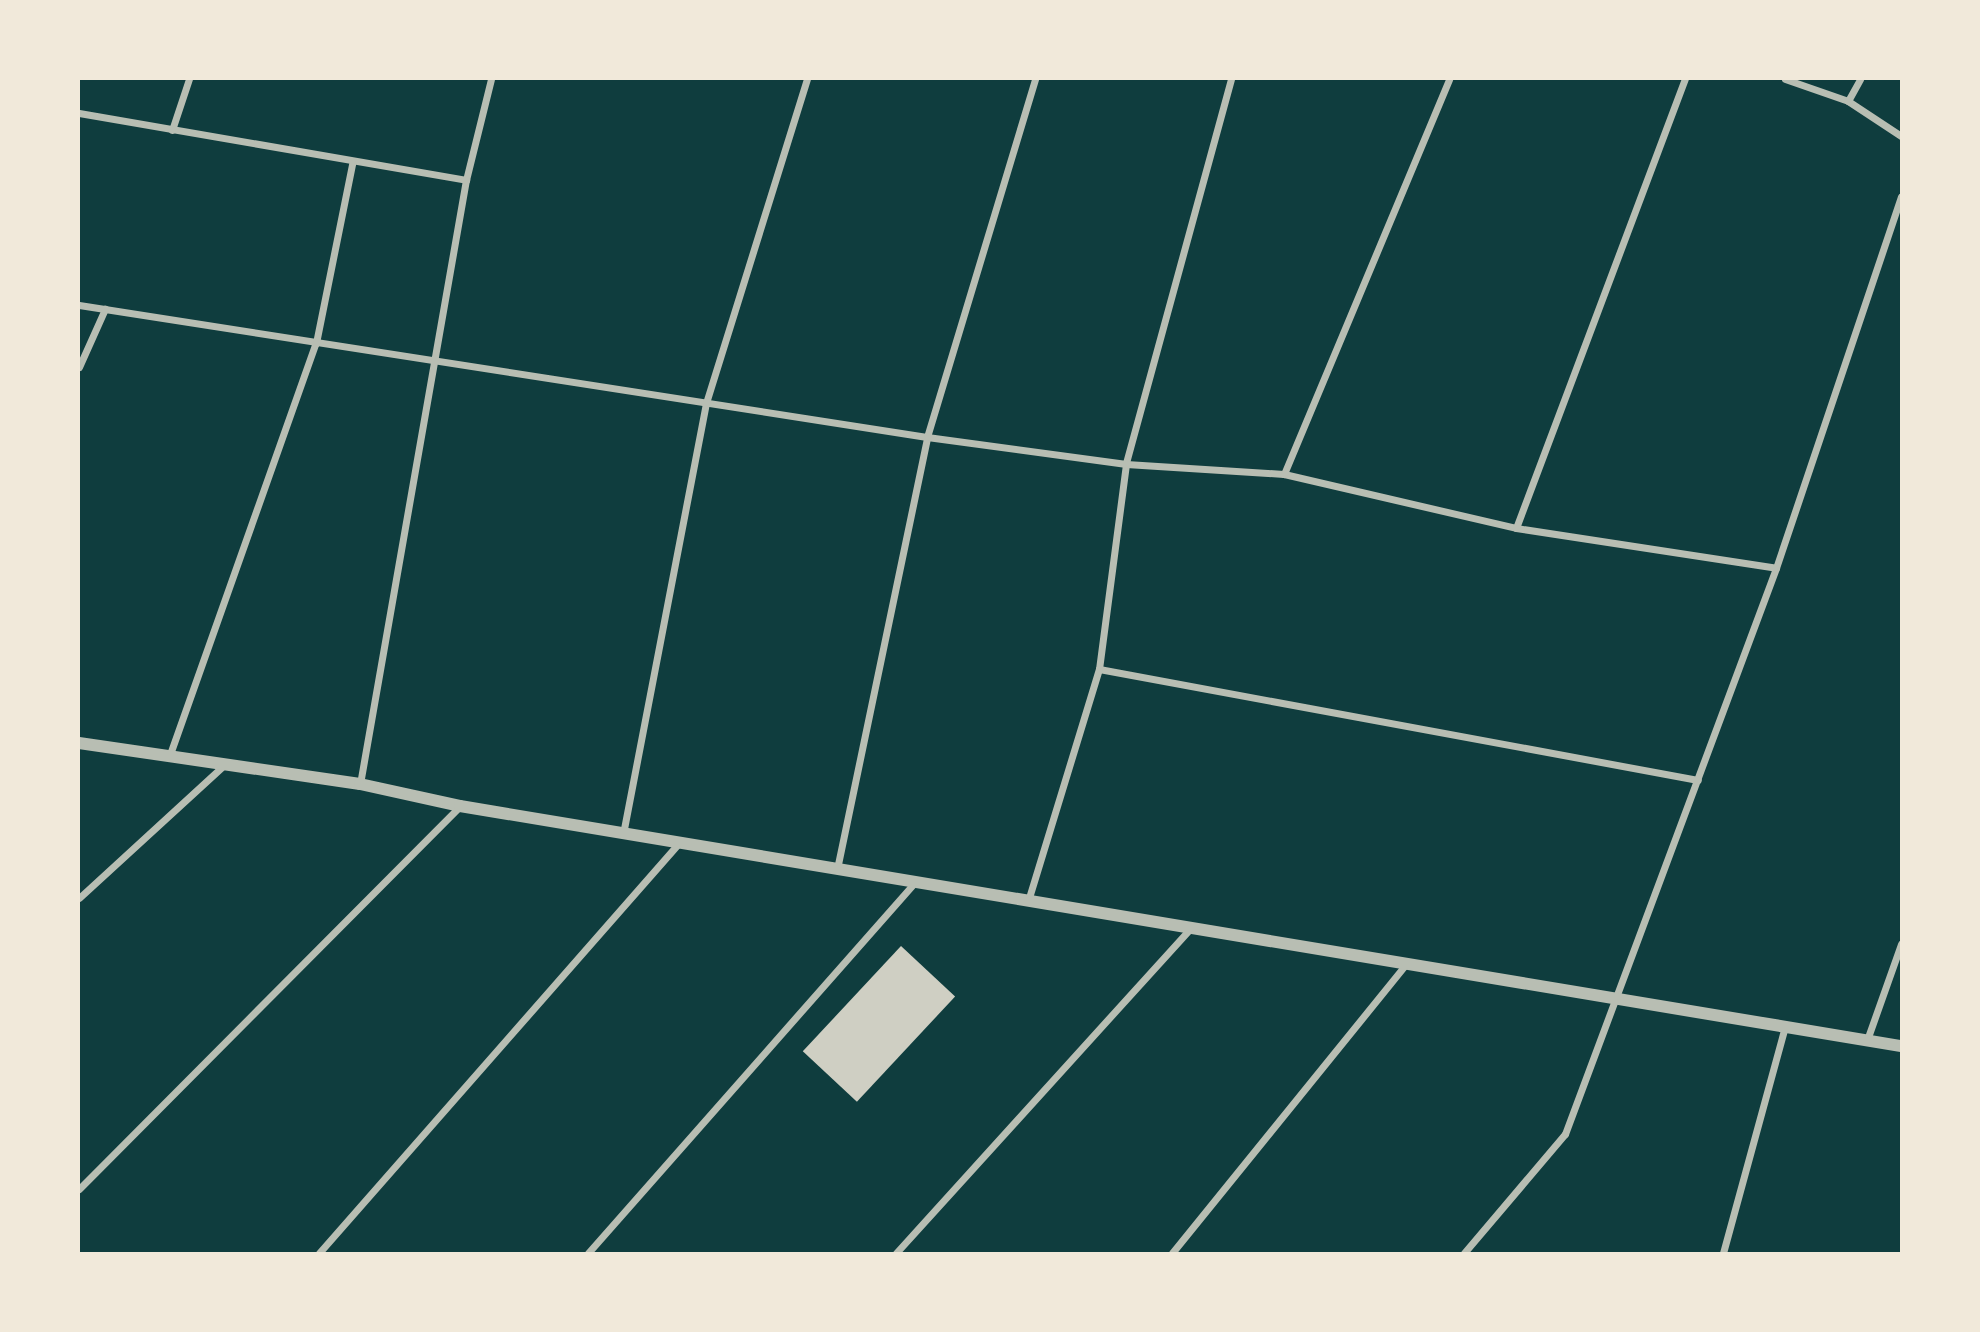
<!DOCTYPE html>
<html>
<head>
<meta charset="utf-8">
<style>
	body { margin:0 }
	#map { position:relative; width:1980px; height:1332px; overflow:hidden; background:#0f3d3e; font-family:Lato,sans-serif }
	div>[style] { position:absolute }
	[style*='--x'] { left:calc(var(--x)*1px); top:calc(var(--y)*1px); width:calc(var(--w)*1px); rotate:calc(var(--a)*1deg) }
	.building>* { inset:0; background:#cfcfc3; transform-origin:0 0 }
	.minor>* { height:7px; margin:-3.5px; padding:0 3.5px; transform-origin:3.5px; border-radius:3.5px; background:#b8beb3 }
	.tertiary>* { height:12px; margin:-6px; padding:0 6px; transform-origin:6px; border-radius:6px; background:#b8beb3 }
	span { translate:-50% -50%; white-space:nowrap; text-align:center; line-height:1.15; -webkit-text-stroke:6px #f1e9da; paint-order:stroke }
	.frame { position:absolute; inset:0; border:80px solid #f1e9da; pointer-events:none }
</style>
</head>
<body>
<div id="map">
	<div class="building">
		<div style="left:901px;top:946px;width:74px;height:144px;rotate:43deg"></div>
	</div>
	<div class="minor">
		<div style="--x:1231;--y:79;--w:399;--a:105.3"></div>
		<div style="--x:1126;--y:464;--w:207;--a:97.5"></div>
		<div style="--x:1099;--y:669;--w:609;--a:10.5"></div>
		<div style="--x:1785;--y:79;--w:67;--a:19.2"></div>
		<div style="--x:1848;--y:101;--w:64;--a:33.4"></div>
		<div style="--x:1848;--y:101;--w:25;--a:-61"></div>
		<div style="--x:79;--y:113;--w:393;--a:9.8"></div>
		<div style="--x:172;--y:130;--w:54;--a:-71.6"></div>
		<div style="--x:79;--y:305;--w:858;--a:8.85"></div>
		<div style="--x:927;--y:437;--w:201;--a:7.7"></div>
		<div style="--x:1126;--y:464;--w:158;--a:3.6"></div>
		<div style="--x:1284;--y:474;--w:238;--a:13.1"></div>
		<div style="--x:1516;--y:528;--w:263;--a:8.7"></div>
		<div style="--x:1776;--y:568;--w:392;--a:-71.4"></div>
		<div style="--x:79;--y:367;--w:64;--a:-65.9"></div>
		<div style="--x:1284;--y:474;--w:428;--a:-67.3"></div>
		<div style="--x:1516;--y:528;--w:480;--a:-69.4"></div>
		<div style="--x:169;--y:757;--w:439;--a:-70.5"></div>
		<div style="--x:316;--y:343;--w:183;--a:-78.6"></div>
		<div style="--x:360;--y:784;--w:613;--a:-80.05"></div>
		<div style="--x:466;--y:180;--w:104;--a:-76.1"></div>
		<div style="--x:623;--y:834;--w:439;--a:-79.1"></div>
		<div style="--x:706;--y:403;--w:339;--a:-72.7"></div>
		<div style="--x:837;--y:869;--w:441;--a:-78.2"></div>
		<div style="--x:927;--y:437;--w:374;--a:-73.2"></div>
		<div style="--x:79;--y:898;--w:194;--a:-42.5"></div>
		<div style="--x:1028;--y:901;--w:243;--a:-73"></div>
		<div style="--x:1867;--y:1040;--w:102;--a:-70.5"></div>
		<div style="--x:79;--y:1189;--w:540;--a:-45.15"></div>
		<div style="--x:319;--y:1253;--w:546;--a:-48.72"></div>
		<div style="--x:588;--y:1253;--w:495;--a:-48.6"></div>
		<div style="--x:896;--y:1253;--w:439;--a:-47.8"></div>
		<div style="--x:1172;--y:1253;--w:372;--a:-51"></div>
		<div style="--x:1464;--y:1253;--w:156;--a:-49.7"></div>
		<div style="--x:1565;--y:1134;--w:604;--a:-69.55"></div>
		<div style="--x:1723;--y:1253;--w:234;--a:-74.7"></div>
	</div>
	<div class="tertiary">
		<div style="--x:79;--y:743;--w:284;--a:8.3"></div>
		<div style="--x:360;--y:784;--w:102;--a:12.4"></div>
		<div style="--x:460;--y:806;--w:1461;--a:9.46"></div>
	</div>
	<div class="frame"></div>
</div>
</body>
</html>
